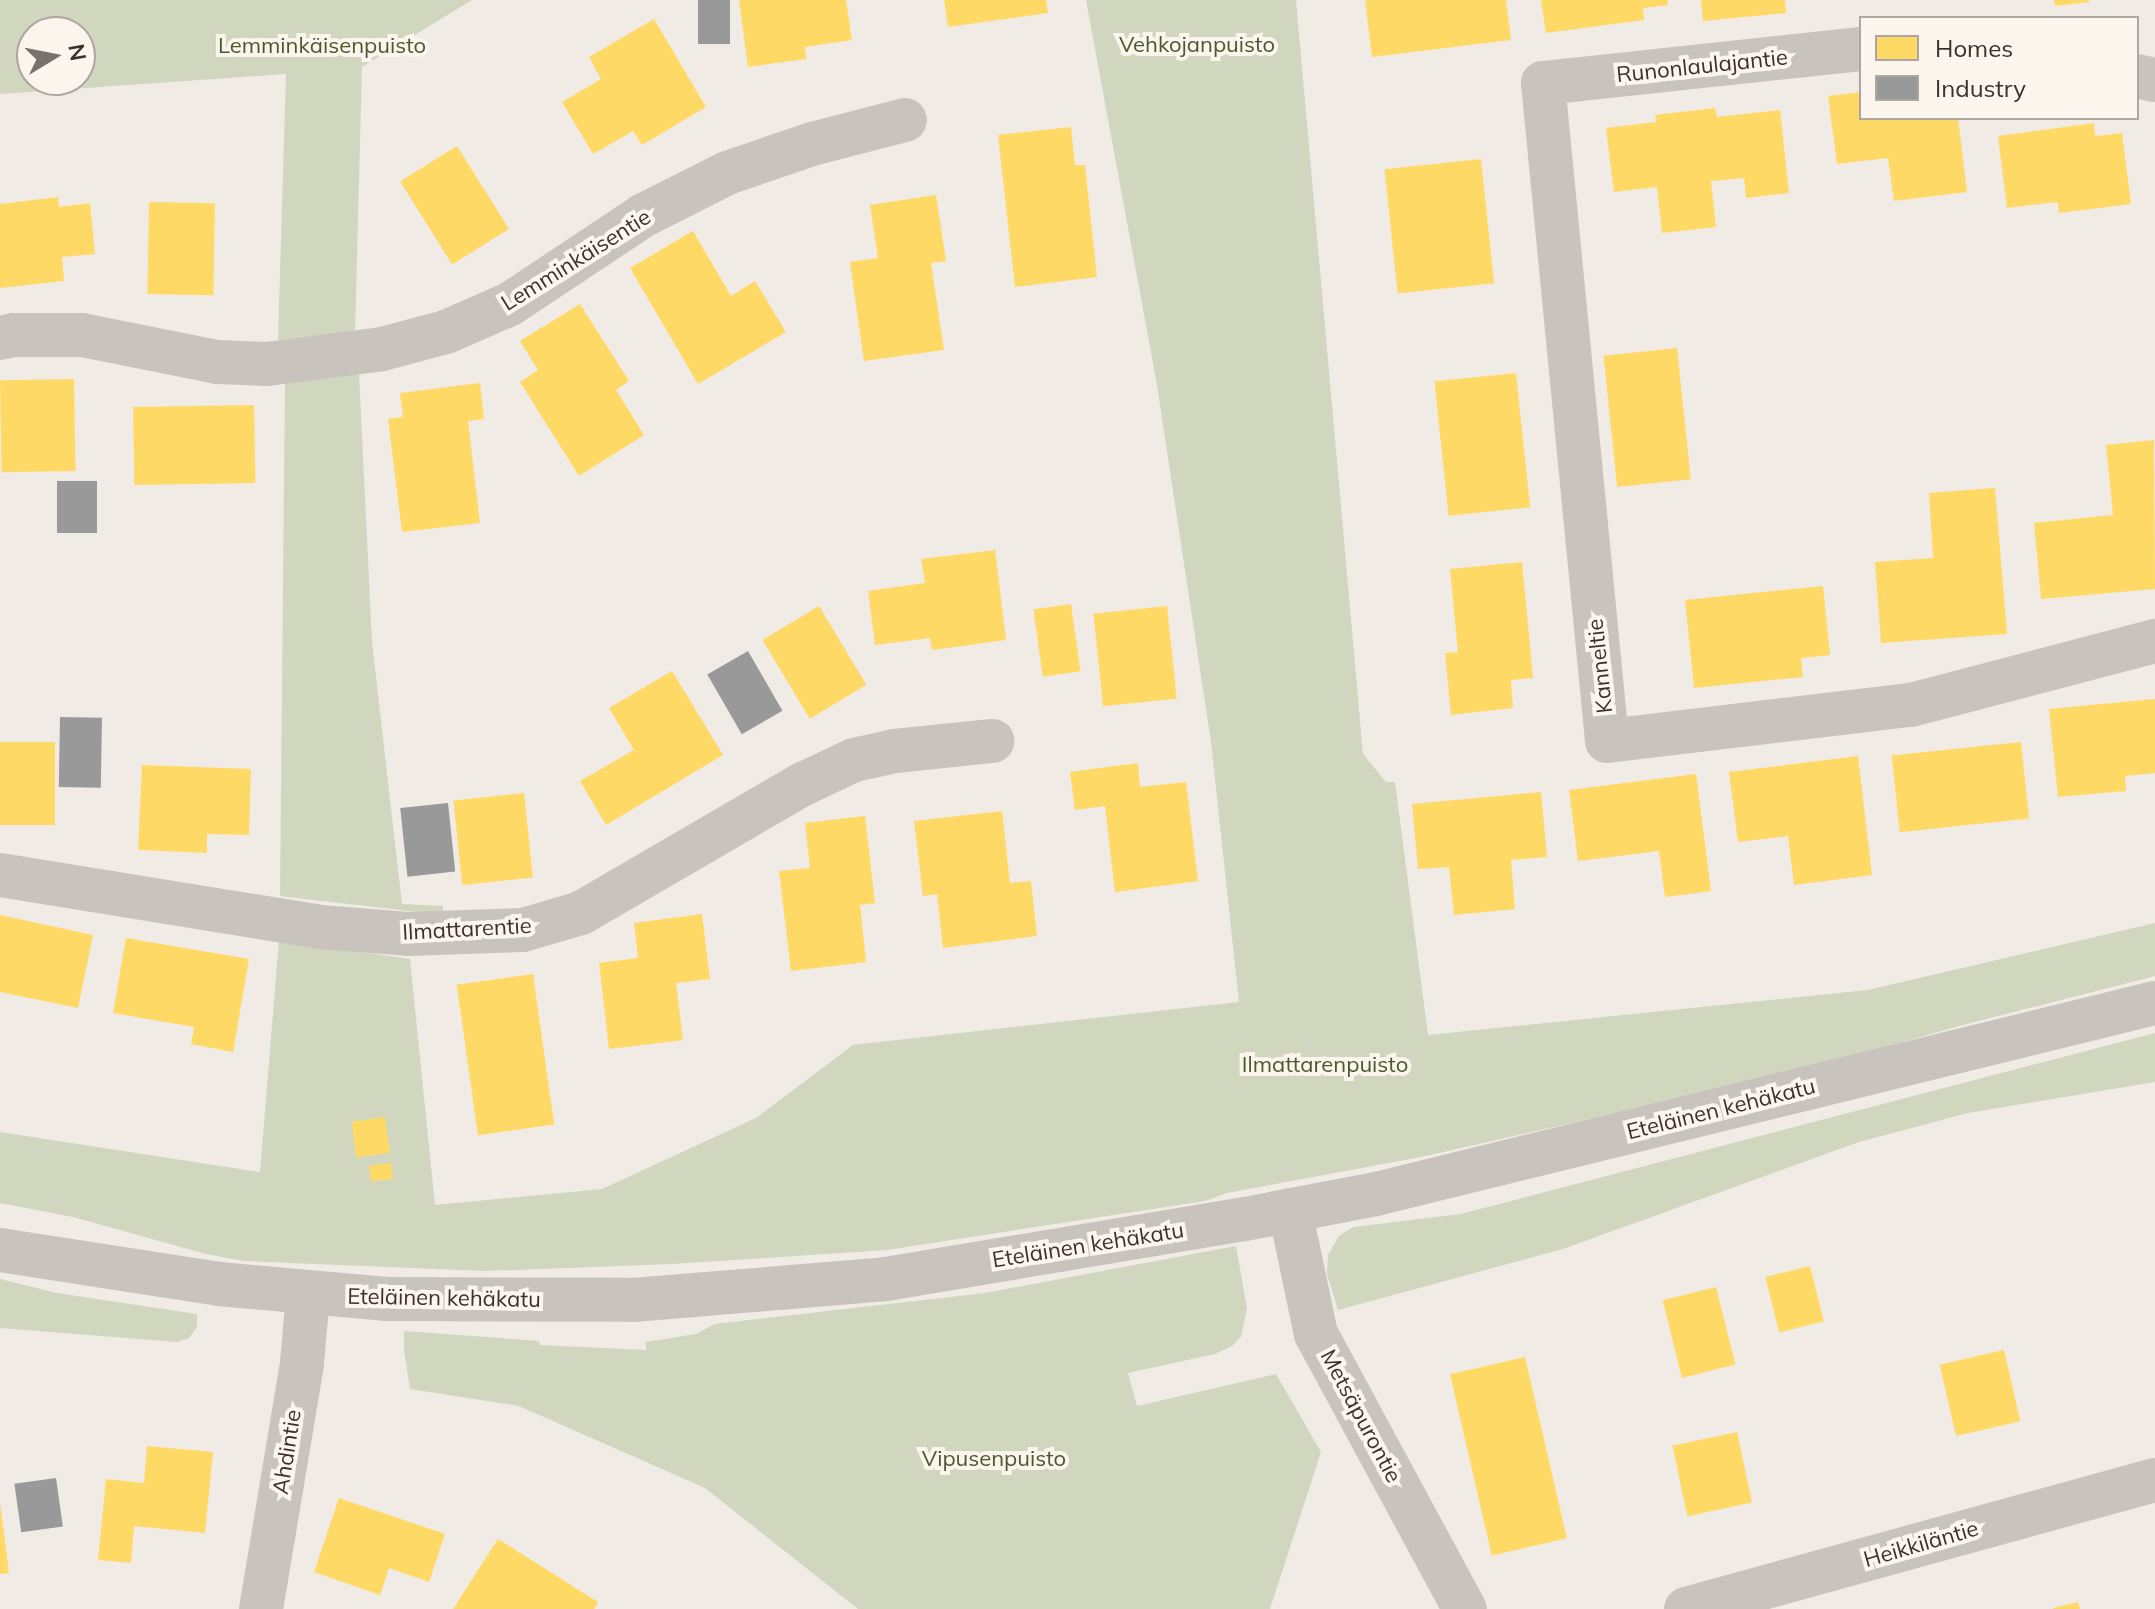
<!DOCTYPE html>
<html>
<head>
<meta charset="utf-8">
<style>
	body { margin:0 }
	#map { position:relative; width:2155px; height:1609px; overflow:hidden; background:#f0ebe5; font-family:Mulish,sans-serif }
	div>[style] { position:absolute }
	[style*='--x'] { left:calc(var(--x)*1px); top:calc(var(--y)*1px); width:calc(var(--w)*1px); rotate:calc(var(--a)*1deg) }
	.green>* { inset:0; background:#d1d6bf }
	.homes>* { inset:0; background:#ffd966; transform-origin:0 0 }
	.industry>* { inset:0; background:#999; transform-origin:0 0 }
	.minor>* { height:44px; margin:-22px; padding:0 22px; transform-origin:22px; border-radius:22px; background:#c9c3be }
	.tertiary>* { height:44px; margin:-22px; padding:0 22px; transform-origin:22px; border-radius:22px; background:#c9c3be }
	span { translate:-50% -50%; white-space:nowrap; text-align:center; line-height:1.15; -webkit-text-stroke:8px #fbf5ee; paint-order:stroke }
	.park-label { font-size:22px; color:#4a5a2e }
	.street-label { font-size:22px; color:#3b302b }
	.legend { position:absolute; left:1859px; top:16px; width:280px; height:104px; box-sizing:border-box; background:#fbf5ee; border:2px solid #aea6a0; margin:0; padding:10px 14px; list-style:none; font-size:24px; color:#3b302b }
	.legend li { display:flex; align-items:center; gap:16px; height:40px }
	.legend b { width:40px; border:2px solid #aea6a0 }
	.north { position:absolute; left:16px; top:16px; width:80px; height:80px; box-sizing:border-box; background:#fbf5ee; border:2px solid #aea6a0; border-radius:50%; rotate:80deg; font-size:22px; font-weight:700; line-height:32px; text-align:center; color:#3b302b }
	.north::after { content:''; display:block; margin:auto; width:28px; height:36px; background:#7a716c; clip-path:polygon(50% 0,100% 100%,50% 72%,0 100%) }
</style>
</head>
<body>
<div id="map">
	<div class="green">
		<div style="clip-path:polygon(evenodd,0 0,472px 0,362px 67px,355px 333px,278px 340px,286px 74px,0 94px,0 0,32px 32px,80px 32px,80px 80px,32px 80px,32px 32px)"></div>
		<div style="clip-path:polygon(1086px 0,1296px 0,1363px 754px,1386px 782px,1395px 782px,1428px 1035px,1868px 990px,2155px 923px,2155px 976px,1959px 1026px,1804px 1070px,1426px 1156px,1227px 1193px,1205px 1201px,887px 1250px,672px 1264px,485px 1271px,244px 1261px,206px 1254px,73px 1217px,0 1203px,0 1132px,260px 1172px,279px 940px,410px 959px,435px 1205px,602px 1189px,756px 1118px,853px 1045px,1239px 1002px,1211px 742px,1157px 385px)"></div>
		<div style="clip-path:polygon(359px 374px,372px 642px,402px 904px,443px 906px,443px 915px,280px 896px,285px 381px)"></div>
		<div style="clip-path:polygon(2155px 1033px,2155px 1082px,1968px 1113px,1859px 1142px,1563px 1249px,1338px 1310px,1327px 1274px,1328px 1255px,1339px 1236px,1353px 1227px,1461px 1214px)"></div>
		<div style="clip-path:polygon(1236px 1246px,1247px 1308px,1241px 1337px,1232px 1346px,1215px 1354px,1128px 1373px,1137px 1406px,1276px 1374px,1321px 1452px,1270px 1609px,858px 1609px,705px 1488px,519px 1406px,410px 1389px,404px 1350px,404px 1331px,539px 1341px,540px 1345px,646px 1350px,646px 1342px,696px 1334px,715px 1324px,985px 1293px)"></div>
		<div style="clip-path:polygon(0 1279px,57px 1293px,197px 1314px,197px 1327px,189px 1338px,177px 1342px,0 1328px)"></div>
	</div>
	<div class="homes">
		<div style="clip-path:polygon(739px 0,846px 0,852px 40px,805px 47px,806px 59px,748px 67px)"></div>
		<div style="clip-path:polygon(944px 0,1046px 0,1048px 13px,948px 27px)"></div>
		<div style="clip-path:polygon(1365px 0,1506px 0,1511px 40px,1372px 57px)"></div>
		<div style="clip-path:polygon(1541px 0,1667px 0,1668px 5px,1643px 8px,1644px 20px,1546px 33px)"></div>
		<div style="clip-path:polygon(1701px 0,1785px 0,1786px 13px,1703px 21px)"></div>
		<div style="clip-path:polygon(2054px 0,2089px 0,2089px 2px,2055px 6px)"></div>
		<div style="clip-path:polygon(654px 19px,706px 107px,642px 145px,633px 131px,593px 154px,562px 102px,601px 79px,589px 57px)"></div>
		<div style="clip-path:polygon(1861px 92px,1861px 118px,1958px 118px,1967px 192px,1894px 201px,1888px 158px,1837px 164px,1828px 96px)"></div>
		<div style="clip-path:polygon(1715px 108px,1717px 117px,1780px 110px,1789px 193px,1746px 198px,1744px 178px,1711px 181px,1716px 227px,1662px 233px,1657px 187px,1614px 192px,1606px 128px,1656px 122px,1655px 115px)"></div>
		<div style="clip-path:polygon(2094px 123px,2095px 136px,2122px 133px,2131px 204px,2059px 213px,2058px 202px,2007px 208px,1998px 136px)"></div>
		<div style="clip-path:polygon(1071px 127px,1075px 165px,1085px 165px,1097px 277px,1015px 287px,998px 135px)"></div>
		<div style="left:457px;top:146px;width:98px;height:67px;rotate:58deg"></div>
		<div style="left:1481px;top:159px;width:125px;height:97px;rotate:84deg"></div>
		<div style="clip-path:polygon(936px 195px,946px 261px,931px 263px,944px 350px,864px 361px,850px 262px,878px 258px,870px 205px)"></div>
		<div style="clip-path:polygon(58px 197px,59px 207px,90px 203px,95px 254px,62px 257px,64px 281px,0 288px,0 204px)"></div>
		<div style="left:149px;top:202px;width:66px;height:92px;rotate:1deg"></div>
		<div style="clip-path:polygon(693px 231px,731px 296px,755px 281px,786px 332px,698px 384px,630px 268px)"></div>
		<div style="clip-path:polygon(580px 304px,629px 381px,616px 390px,644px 435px,579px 476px,520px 382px,538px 370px,520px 341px)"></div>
		<div style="left:1677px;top:348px;width:132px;height:74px;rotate:84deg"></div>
		<div style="left:1516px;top:373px;width:135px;height:82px;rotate:84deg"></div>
		<div style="left:74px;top:379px;width:92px;height:74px;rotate:89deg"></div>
		<div style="clip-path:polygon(480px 383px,484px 419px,468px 421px,480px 523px,402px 532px,388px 419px,403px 417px,400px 393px)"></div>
		<div style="left:254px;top:405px;width:78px;height:121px;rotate:89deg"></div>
		<div style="clip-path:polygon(2154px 440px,2155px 589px,2041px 599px,2034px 523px,2113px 515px,2106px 445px)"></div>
		<div style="clip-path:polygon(1995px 488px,2007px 634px,1881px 643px,1875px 562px,1933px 558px,1929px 493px)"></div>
		<div style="clip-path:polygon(995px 550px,1006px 640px,932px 650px,930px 638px,875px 645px,868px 591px,925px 583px,921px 559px)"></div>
		<div style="clip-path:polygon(1522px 562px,1533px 678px,1511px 680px,1513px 708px,1451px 715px,1445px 653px,1458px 652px,1450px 569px)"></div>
		<div style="clip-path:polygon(1823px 586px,1830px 655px,1801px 658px,1803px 677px,1694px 688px,1685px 600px)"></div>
		<div style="left:1071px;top:604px;width:68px;height:38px;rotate:82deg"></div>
		<div style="left:819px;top:606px;width:92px;height:66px;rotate:59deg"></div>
		<div style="left:1167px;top:606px;width:93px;height:74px;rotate:84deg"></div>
		<div style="clip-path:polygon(672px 671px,723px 755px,606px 825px,580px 781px,634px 750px,609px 708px)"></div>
		<div style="clip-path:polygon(2155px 699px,2155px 773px,2125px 776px,2126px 791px,2058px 797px,2049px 709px)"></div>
		<div style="left:0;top:742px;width:55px;height:83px"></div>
		<div style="left:2021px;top:742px;width:77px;height:130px;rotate:84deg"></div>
		<div style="clip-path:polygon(1858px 756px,1872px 875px,1794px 885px,1788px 836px,1738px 842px,1729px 772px)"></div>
		<div style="clip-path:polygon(1138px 763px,1140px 787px,1186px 782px,1198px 881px,1115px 892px,1105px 806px,1075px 810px,1070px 772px)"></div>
		<div style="clip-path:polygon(142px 765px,251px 769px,249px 835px,207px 834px,207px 853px,138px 850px)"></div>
		<div style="clip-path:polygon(1696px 774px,1711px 891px,1665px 897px,1659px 851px,1578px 861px,1569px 790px)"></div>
		<div style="clip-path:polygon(1541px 792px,1547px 857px,1511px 860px,1515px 909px,1454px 915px,1449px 867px,1418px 869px,1412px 804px)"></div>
		<div style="left:524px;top:793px;width:85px;height:71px;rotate:84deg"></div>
		<div style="clip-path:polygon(1002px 811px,1010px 883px,1031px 881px,1037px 936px,943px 948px,937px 894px,923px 896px,914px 821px)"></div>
		<div style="clip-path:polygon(865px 816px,875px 903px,860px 905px,866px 962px,791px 971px,779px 871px,810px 868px,805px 823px)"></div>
		<div style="clip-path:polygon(702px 914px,710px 979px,676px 983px,683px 1040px,609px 1049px,599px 963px,638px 958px,634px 923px)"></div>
		<div style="clip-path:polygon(0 915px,93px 935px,78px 1008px,0 992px)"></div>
		<div style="clip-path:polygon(126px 938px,249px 959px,233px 1052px,191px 1044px,194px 1027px,113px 1013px)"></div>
		<div style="left:533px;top:974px;width:152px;height:77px;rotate:82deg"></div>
		<div style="left:385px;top:1117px;width:36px;height:34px;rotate:82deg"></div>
		<div style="left:391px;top:1163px;width:16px;height:22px;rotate:83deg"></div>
		<div style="left:1810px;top:1266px;width:57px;height:46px;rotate:76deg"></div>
		<div style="left:1716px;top:1287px;width:80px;height:55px;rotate:76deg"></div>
		<div style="left:2004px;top:1350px;width:73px;height:66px;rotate:77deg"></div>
		<div style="left:1525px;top:1357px;width:186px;height:77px;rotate:77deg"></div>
		<div style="left:1737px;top:1432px;width:72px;height:66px;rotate:78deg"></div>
		<div style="clip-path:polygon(147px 1446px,213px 1452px,205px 1533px,134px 1526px,131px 1563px,98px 1560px,106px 1479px,144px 1483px)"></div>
		<div style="clip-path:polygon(339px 1498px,445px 1534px,429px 1582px,389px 1568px,380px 1595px,314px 1572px)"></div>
		<div style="clip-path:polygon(0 1502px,9px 1573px,0 1574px)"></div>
		<div style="clip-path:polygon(498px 1539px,598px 1602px,594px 1609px,453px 1609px)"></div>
		<div style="clip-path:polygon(2078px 1602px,2080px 1609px,2053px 1609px,2053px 1608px)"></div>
	</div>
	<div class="industry">
		<div style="left:698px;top:0;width:32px;height:44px"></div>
		<div style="left:57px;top:481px;width:40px;height:52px"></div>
		<div style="left:748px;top:651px;width:69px;height:47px;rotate:60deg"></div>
		<div style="left:60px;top:717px;width:42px;height:70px;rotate:1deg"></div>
		<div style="left:448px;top:803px;width:69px;height:48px;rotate:84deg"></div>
		<div style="left:56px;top:1478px;width:49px;height:42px;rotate:82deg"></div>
	</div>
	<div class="minor">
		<div style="--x:1861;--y:49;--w:320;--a:173.9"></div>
		<div style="--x:1543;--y:83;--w:661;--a:84.44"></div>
		<div style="--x:1607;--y:741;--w:306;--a:-6.8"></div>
		<div style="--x:1911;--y:705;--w:252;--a:-14.7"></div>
		<div style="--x:2137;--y:76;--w:18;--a:13"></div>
		<div style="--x:0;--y:338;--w:14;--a:-12"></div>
		<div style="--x:14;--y:335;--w:68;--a:0"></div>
		<div style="--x:82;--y:335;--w:138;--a:11.3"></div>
		<div style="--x:217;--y:362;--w:50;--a:2.3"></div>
		<div style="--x:267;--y:364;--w:116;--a:-7.4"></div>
		<div style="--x:382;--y:349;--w:66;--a:-14.9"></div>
		<div style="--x:446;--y:332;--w:70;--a:-23.6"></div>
		<div style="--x:510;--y:304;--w:161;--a:-33.6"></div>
		<div style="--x:644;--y:215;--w:93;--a:-26.8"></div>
		<div style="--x:727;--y:173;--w:90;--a:-18.8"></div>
		<div style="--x:812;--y:144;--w:96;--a:-14.5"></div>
		<div style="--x:0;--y:875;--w:324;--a:9.2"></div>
		<div style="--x:320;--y:927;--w:88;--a:4.5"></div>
		<div style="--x:408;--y:934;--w:115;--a:-2"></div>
		<div style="--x:523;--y:930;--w:60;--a:-16.3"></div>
		<div style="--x:581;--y:913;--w:257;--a:-30.2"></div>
		<div style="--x:803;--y:784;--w:56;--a:-25.2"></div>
		<div style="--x:854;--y:760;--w:42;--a:-12.4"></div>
		<div style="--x:895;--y:751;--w:98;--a:-5.9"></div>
		<div style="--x:1290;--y:1210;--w:127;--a:78.2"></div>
		<div style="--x:1316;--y:1334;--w:313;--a:61.6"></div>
		<div style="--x:261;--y:1609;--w:249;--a:-80.5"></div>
		<div style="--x:302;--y:1363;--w:69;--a:-85"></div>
		<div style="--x:1686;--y:1609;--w:486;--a:-15.4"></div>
	</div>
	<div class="tertiary">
		<div style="--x:0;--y:1250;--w:222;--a:8.8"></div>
		<div style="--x:219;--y:1284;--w:169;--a:5.1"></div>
		<div style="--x:387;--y:1299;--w:246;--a:0.2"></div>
		<div style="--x:633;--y:1300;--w:254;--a:-4.7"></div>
		<div style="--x:886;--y:1279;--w:364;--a:-9.5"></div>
		<div style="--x:1245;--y:1219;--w:133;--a:-10.8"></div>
		<div style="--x:1376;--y:1194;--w:802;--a:-13.78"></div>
	</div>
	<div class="park-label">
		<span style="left:1197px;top:45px">Vehkojanpuisto</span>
		<span style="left:322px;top:46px">Lemminkäisenpuisto</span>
		<span style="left:1325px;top:1065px">Ilmattarenpuisto</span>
		<span style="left:994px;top:1459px">Vipusenpuisto</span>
	</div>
	<div class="street-label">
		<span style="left:1702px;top:66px;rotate:-6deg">Runonlaulajantie</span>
		<span style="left:576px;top:260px;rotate:-32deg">Lemminkäisentie</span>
		<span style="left:1600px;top:666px;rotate:-96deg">Kanneltie</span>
		<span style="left:467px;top:929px;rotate:-3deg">Ilmattarentie</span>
		<span style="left:1721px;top:1109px;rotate:-14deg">Eteläinen kehäkatu</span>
		<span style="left:1088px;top:1245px;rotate:-9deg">Eteläinen kehäkatu</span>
		<span style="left:444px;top:1298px;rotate:1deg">Eteläinen kehäkatu</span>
		<span style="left:1361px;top:1416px;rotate:62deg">Metsäpurontie</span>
		<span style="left:287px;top:1452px;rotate:-81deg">Ahdintie</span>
		<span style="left:1921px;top:1544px;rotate:-16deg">Heikkiläntie</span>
	</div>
	<ul class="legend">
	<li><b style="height:22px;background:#ffd966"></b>Homes</li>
	<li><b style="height:22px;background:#999"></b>Industry</li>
	</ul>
	<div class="north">N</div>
</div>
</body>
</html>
